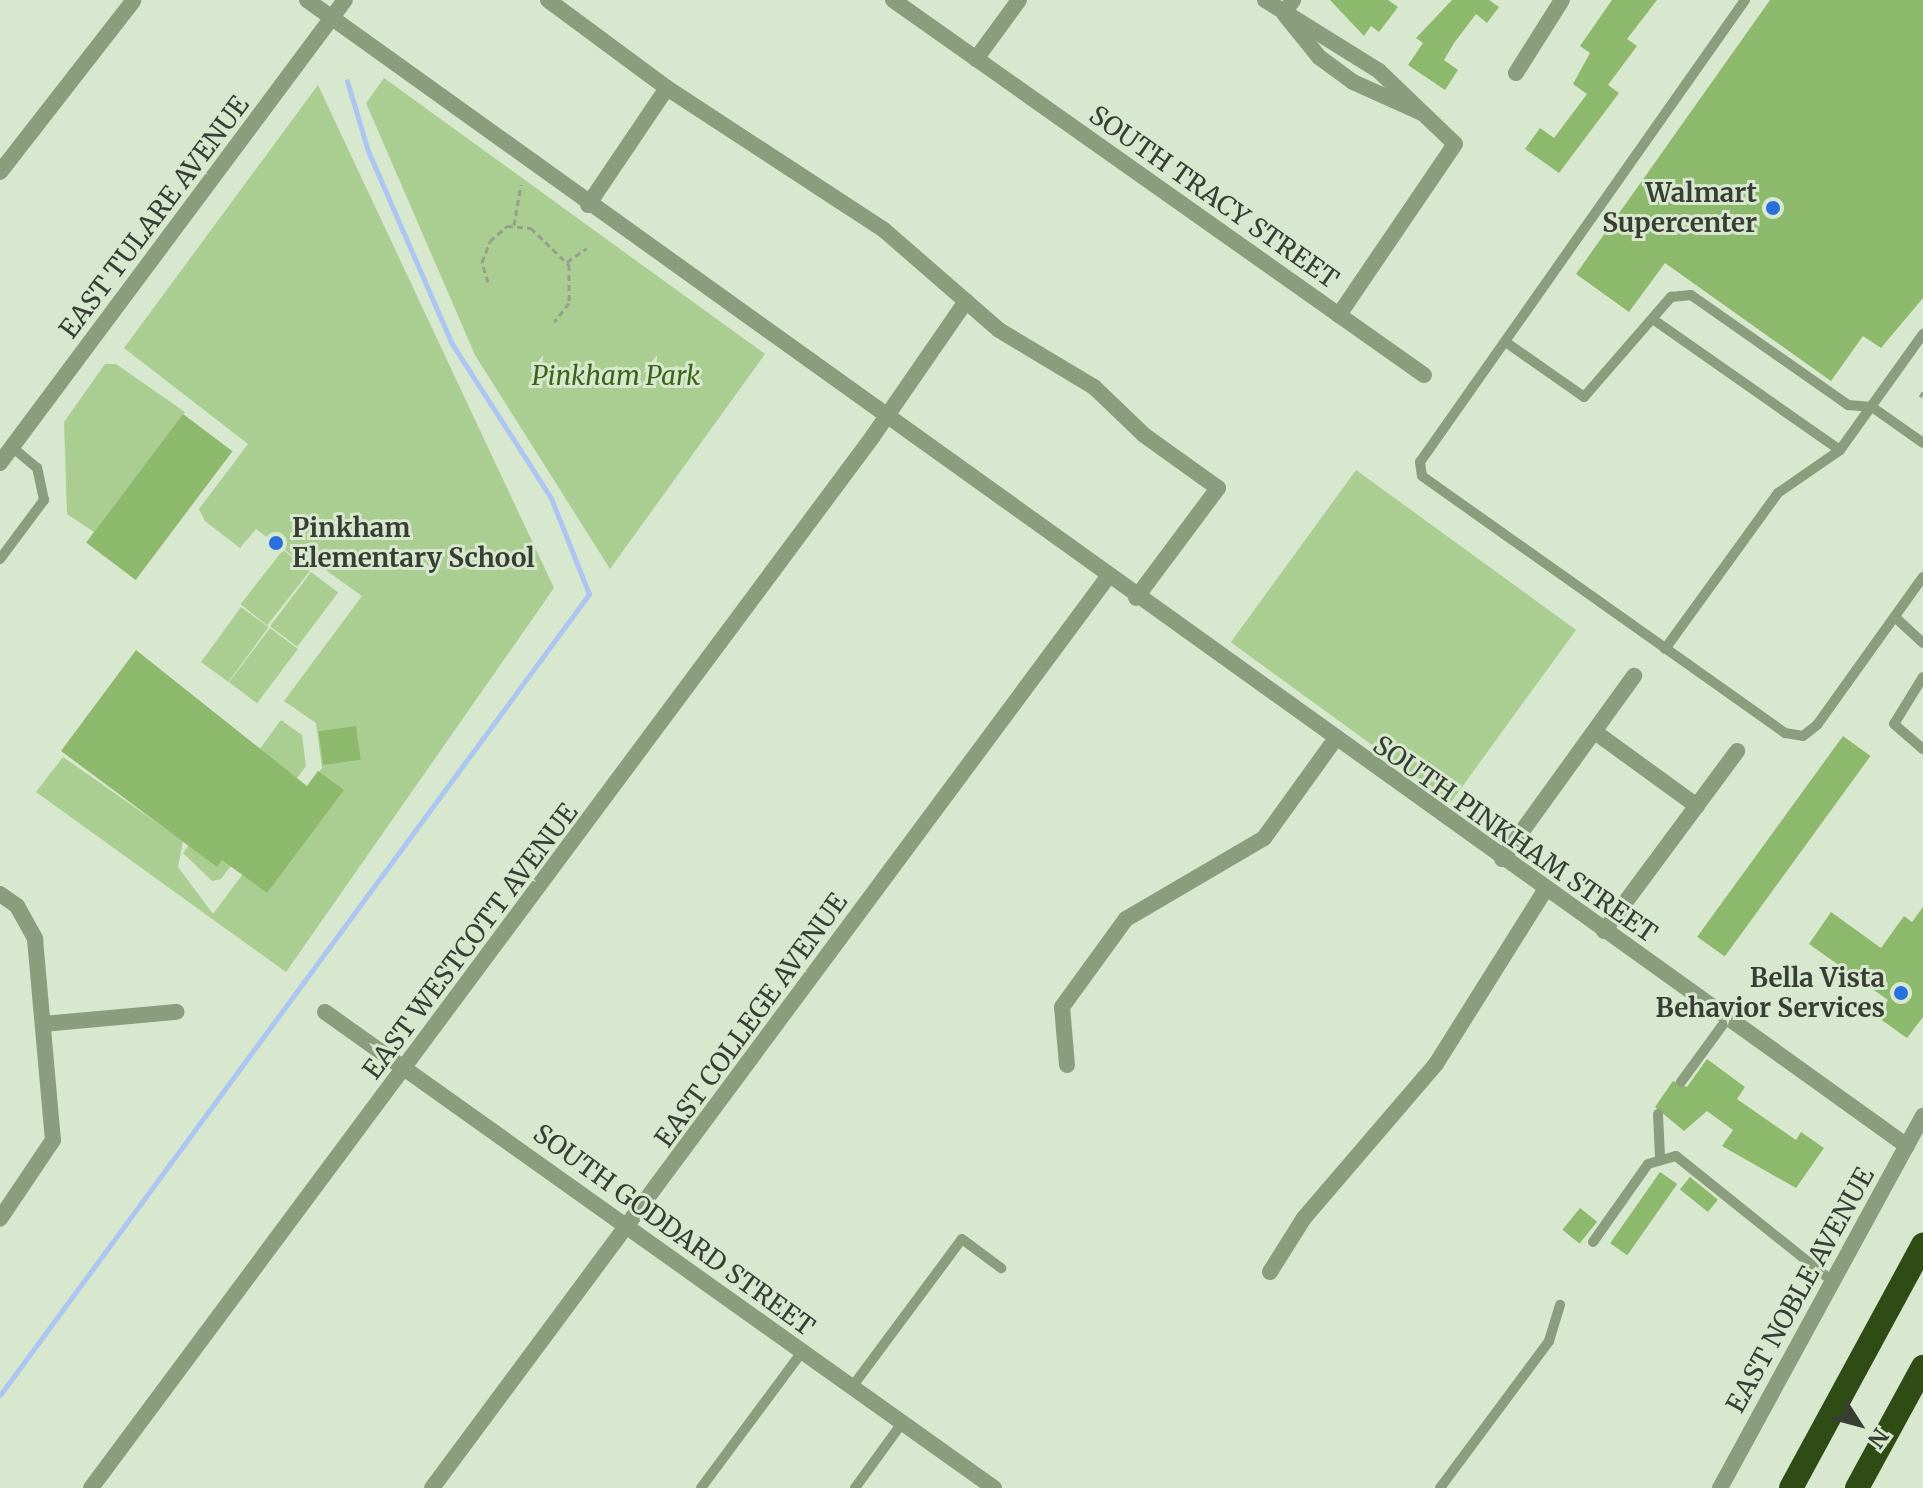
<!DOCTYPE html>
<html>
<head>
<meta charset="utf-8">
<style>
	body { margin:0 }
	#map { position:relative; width:1923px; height:1488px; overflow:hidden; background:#d8e8cf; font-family:Merriweather,serif }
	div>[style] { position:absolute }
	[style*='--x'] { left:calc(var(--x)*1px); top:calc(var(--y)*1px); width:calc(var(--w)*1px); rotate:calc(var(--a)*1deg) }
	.green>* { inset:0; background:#aace91; transform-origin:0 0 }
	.stream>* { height:5px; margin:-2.5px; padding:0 2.5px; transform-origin:2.5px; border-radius:2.5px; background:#aac6f1 }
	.building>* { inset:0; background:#8db96d; transform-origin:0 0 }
	.path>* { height:3px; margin-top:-1.5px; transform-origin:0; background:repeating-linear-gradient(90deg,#94a08d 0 6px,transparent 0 10px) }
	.service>* { height:10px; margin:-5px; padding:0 5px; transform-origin:5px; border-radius:5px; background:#8a9d7d }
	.minor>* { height:16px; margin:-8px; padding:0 8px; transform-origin:8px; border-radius:8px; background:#8a9d7d }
	.tertiary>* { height:16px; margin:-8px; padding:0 8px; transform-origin:8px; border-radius:8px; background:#8a9d7d }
	.motorway>* { height:24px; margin:-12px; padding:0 12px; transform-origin:12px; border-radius:12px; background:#2e4c13 }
	.dots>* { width:22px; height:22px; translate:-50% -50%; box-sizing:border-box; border:4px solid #d8e8cf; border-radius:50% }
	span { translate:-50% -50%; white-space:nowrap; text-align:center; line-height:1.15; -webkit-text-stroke:6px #d8e8cf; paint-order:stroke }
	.poi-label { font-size:26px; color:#383e34; font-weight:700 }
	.right { translate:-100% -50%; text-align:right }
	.left { translate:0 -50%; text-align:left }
	.street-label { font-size:26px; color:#383e34 }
	.park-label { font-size:26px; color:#3c6416; font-style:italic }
	.north { position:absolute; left:1819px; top:1384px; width:80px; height:80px; -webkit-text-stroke:6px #d8e8cf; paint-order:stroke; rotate:126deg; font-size:22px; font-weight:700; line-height:32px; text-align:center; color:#383e34 }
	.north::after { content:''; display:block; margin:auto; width:28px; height:36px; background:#383e34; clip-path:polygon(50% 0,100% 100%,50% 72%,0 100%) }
</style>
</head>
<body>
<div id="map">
	<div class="green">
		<div style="clip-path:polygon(384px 78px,765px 354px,610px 569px,475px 355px,366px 103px)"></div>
		<div style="clip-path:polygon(318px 85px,554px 588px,286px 972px,36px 792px,63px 757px,183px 841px,178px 867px,213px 914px,322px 768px,316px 723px,284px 701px,362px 596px,306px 556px,314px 544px,300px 561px,256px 529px,240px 548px,205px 521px,199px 509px,248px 444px,124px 348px)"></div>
		<div style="clip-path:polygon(105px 364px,116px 364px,185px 412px,94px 532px,67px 514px,64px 422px)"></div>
		<div style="left:1356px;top:470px;width:272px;height:213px;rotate:36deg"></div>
		<div style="left:283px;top:550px;width:34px;height:69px;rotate:38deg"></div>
		<div style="left:311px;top:572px;width:34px;height:68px;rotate:37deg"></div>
		<div style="left:241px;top:607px;width:34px;height:68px;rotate:36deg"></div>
		<div style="left:270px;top:628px;width:35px;height:68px;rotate:37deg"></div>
		<div style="clip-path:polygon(281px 720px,302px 735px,306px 766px,221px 879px,212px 881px,183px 853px)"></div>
	</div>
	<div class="stream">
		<div style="--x:0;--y:1395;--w:994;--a:-53.67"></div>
		<div style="--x:589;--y:594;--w:103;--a:-111.6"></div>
		<div style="--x:551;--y:498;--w:183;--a:-122.7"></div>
		<div style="--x:452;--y:344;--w:210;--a:-113.5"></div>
		<div style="--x:368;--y:151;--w:73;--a:-106.7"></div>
	</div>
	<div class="building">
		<div style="clip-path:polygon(1330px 0,1388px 0,1398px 7px,1379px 32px,1371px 26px,1364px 36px)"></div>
		<div style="clip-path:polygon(1452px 0,1489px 0,1499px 7px,1487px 23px,1476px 14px,1454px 43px,1444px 60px,1458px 70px,1445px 90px,1408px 65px,1423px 43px,1416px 38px)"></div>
		<div style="clip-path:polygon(1612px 0,1657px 0,1627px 39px,1637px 46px,1608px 85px,1619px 93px,1559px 173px,1525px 149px,1540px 128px,1554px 138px,1587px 94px,1573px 84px,1590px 53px,1580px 46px)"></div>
		<div style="clip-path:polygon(1770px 0,1923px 0,1923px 298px,1881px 348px,1863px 336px,1831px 381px,1665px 263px,1629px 312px,1576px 274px)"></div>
		<div style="left:183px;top:414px;width:62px;height:161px;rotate:37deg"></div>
		<div style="clip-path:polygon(136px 650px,307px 786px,318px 771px,344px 790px,267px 893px,222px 860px,217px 867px,61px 751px)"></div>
		<div style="left:356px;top:726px;width:34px;height:38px;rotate:82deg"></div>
		<div style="left:1843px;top:736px;width:34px;height:248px;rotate:36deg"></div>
		<div style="clip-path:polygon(1923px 907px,1923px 1017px,1907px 1038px,1876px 1016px,1888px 1000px,1809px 944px,1831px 912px,1881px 948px,1904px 916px,1912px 922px)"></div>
		<div style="clip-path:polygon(1707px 1059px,1745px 1087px,1737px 1099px,1796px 1140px,1801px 1132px,1824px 1148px,1796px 1188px,1722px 1146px,1733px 1130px,1707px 1111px,1684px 1131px,1655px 1107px,1673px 1081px,1687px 1087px)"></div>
		<div style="left:1660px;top:1172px;width:21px;height:87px;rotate:35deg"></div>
		<div style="left:1690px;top:1177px;width:36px;height:16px;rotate:39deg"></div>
		<div style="left:1580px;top:1208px;width:22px;height:28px;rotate:39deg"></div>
	</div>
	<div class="path">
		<div style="--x:514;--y:225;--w:41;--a:-80.1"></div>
		<div style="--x:567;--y:262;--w:24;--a:-35"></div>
		<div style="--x:488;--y:282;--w:21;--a:-107"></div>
		<div style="--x:482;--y:262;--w:22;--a:-69"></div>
		<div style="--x:490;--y:241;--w:23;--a:-41"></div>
		<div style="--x:507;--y:226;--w:24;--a:5"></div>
		<div style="--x:531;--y:228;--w:53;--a:44.2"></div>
		<div style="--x:569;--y:265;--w:38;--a:90"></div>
		<div style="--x:569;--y:303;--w:24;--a:128"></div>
		<div style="--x:1920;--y:397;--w:6;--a:-59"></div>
	</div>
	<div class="service">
		<div style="--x:1745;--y:0;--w:565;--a:125.12"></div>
		<div style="--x:1420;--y:462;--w:14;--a:82"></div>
		<div style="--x:1422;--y:476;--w:445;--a:35.3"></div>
		<div style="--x:1785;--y:733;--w:18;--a:9"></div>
		<div style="--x:1803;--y:736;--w:18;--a:-38"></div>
		<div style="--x:1817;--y:725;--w:182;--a:-54.4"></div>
		<div style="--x:1654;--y:320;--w:227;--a:35"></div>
		<div style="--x:1507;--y:343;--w:94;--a:35"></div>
		<div style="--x:1584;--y:397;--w:133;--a:-49"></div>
		<div style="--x:1671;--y:297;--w:20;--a:-6"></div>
		<div style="--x:1691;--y:295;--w:192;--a:35"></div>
		<div style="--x:1848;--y:405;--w:24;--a:5"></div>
		<div style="--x:1872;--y:407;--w:62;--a:35.2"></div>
		<div style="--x:0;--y:559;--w:74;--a:-53.3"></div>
		<div style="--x:44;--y:500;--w:33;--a:-102"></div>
		<div style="--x:37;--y:468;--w:33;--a:-140"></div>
		<div style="--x:1895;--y:617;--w:38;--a:43"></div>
		<div style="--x:1665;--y:649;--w:193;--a:-54.1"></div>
		<div style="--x:1778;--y:493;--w:75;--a:-34.7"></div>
		<div style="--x:1840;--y:450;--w:143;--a:-54.4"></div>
		<div style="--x:1923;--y:677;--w:55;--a:121.7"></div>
		<div style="--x:1894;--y:724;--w:38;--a:41"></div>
		<div style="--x:1681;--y:1082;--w:78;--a:-53.9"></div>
		<div style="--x:1658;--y:1114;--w:43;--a:87.3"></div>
		<div style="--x:1593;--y:1242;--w:95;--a:-54.8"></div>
		<div style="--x:1648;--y:1164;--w:29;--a:-16"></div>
		<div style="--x:1676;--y:1156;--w:201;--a:38.7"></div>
		<div style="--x:852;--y:1387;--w:184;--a:-53.4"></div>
		<div style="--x:962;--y:1239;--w:49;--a:36.6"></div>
		<div style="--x:701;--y:1488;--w:169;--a:-53.4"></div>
		<div style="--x:855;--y:1488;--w:80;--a:-54.1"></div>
		<div style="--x:1440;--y:1488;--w:183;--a:-53.4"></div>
		<div style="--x:1549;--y:1341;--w:38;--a:-73"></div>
	</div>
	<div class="minor">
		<div style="--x:548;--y:0;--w:148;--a:36.5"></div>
		<div style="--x:667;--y:88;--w:259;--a:33.2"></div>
		<div style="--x:884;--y:230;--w:152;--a:41"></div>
		<div style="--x:999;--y:330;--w:111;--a:31"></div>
		<div style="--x:1094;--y:387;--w:69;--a:43.8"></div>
		<div style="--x:1144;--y:435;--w:91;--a:35.6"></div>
		<div style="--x:1218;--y:488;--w:137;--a:126.7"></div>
		<div style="--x:893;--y:0;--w:650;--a:35.23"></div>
		<div style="--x:1265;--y:0;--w:134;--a:31.9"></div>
		<div style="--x:1379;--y:71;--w:105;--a:43.8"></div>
		<div style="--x:1455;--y:144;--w:207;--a:124.2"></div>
		<div style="--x:1284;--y:13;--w:16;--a:-55"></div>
		<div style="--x:1285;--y:15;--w:54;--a:51"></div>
		<div style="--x:1319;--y:57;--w:42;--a:36.3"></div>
		<div style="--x:1353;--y:82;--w:76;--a:24.2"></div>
		<div style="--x:976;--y:59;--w:73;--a:-53.9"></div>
		<div style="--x:1516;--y:73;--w:86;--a:-57.8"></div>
		<div style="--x:0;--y:172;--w:217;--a:-52.1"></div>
		<div style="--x:588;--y:205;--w:141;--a:-56"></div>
		<div style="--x:1595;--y:732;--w:126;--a:36"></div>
		<div style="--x:1502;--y:859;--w:226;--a:-54.2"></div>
		<div style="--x:0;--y:894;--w:21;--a:35"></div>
		<div style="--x:17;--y:906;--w:38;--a:61"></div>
		<div style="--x:35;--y:939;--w:202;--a:84.9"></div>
		<div style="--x:53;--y:1140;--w:95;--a:123.9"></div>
		<div style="--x:1604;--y:931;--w:224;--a:-53.5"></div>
		<div style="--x:325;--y:1012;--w:821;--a:35.43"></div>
		<div style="--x:43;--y:1024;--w:134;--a:-5.2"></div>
		<div style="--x:1067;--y:1065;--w:58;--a:-94.9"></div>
		<div style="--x:1062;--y:1007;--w:109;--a:-54"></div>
		<div style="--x:1126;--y:919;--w:160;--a:-30.4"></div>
		<div style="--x:1264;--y:838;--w:120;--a:-54.2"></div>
		<div style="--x:1270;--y:1272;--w:64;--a:-57.8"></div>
		<div style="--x:1304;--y:1218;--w:203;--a:-49.4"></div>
		<div style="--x:1436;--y:1064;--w:205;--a:-57.9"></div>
		<div style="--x:91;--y:1488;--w:1311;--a:-53.37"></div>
		<div style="--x:873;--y:436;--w:164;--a:-55.4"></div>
		<div style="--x:432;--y:1488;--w:1133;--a:-53.43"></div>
	</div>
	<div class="tertiary">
		<div style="--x:307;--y:0;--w:1968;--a:35.61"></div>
		<div style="--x:0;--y:463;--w:577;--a:-53.31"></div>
		<div style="--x:1720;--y:1488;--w:424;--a:-61.4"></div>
	</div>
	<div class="motorway">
		<div style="--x:1791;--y:1488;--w:277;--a:-61.5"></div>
		<div style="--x:1857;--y:1488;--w:138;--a:-61.4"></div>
	</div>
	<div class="dots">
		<div style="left:1773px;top:208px;background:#2a70dc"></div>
		<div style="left:276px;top:543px;background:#2a70dc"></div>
		<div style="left:1901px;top:993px;background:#2a70dc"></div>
	</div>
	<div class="poi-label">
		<span class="right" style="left:1757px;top:208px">Walmart<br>Supercenter</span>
		<span class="left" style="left:292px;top:543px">Pinkham<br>Elementary School</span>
		<span class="right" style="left:1885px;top:993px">Bella Vista<br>Behavior Services</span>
	</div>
	<div class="street-label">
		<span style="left:1214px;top:197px;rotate:35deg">SOUTH TRACY STREET</span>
		<span style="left:154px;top:217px;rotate:-53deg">EAST TULARE AVENUE</span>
		<span style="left:1515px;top:839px;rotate:35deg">SOUTH PINKHAM STREET</span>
		<span style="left:470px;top:941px;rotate:-53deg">EAST WESTCOTT AVENUE</span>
		<span style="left:751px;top:1020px;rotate:-54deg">EAST COLLEGE AVENUE</span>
		<span style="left:674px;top:1230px;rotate:36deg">SOUTH GODDARD STREET</span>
		<span style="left:1800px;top:1290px;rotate:-61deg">EAST NOBLE AVENUE</span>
	</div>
	<div class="park-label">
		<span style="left:616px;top:376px">Pinkham Park</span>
	</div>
	<div class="north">N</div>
</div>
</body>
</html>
